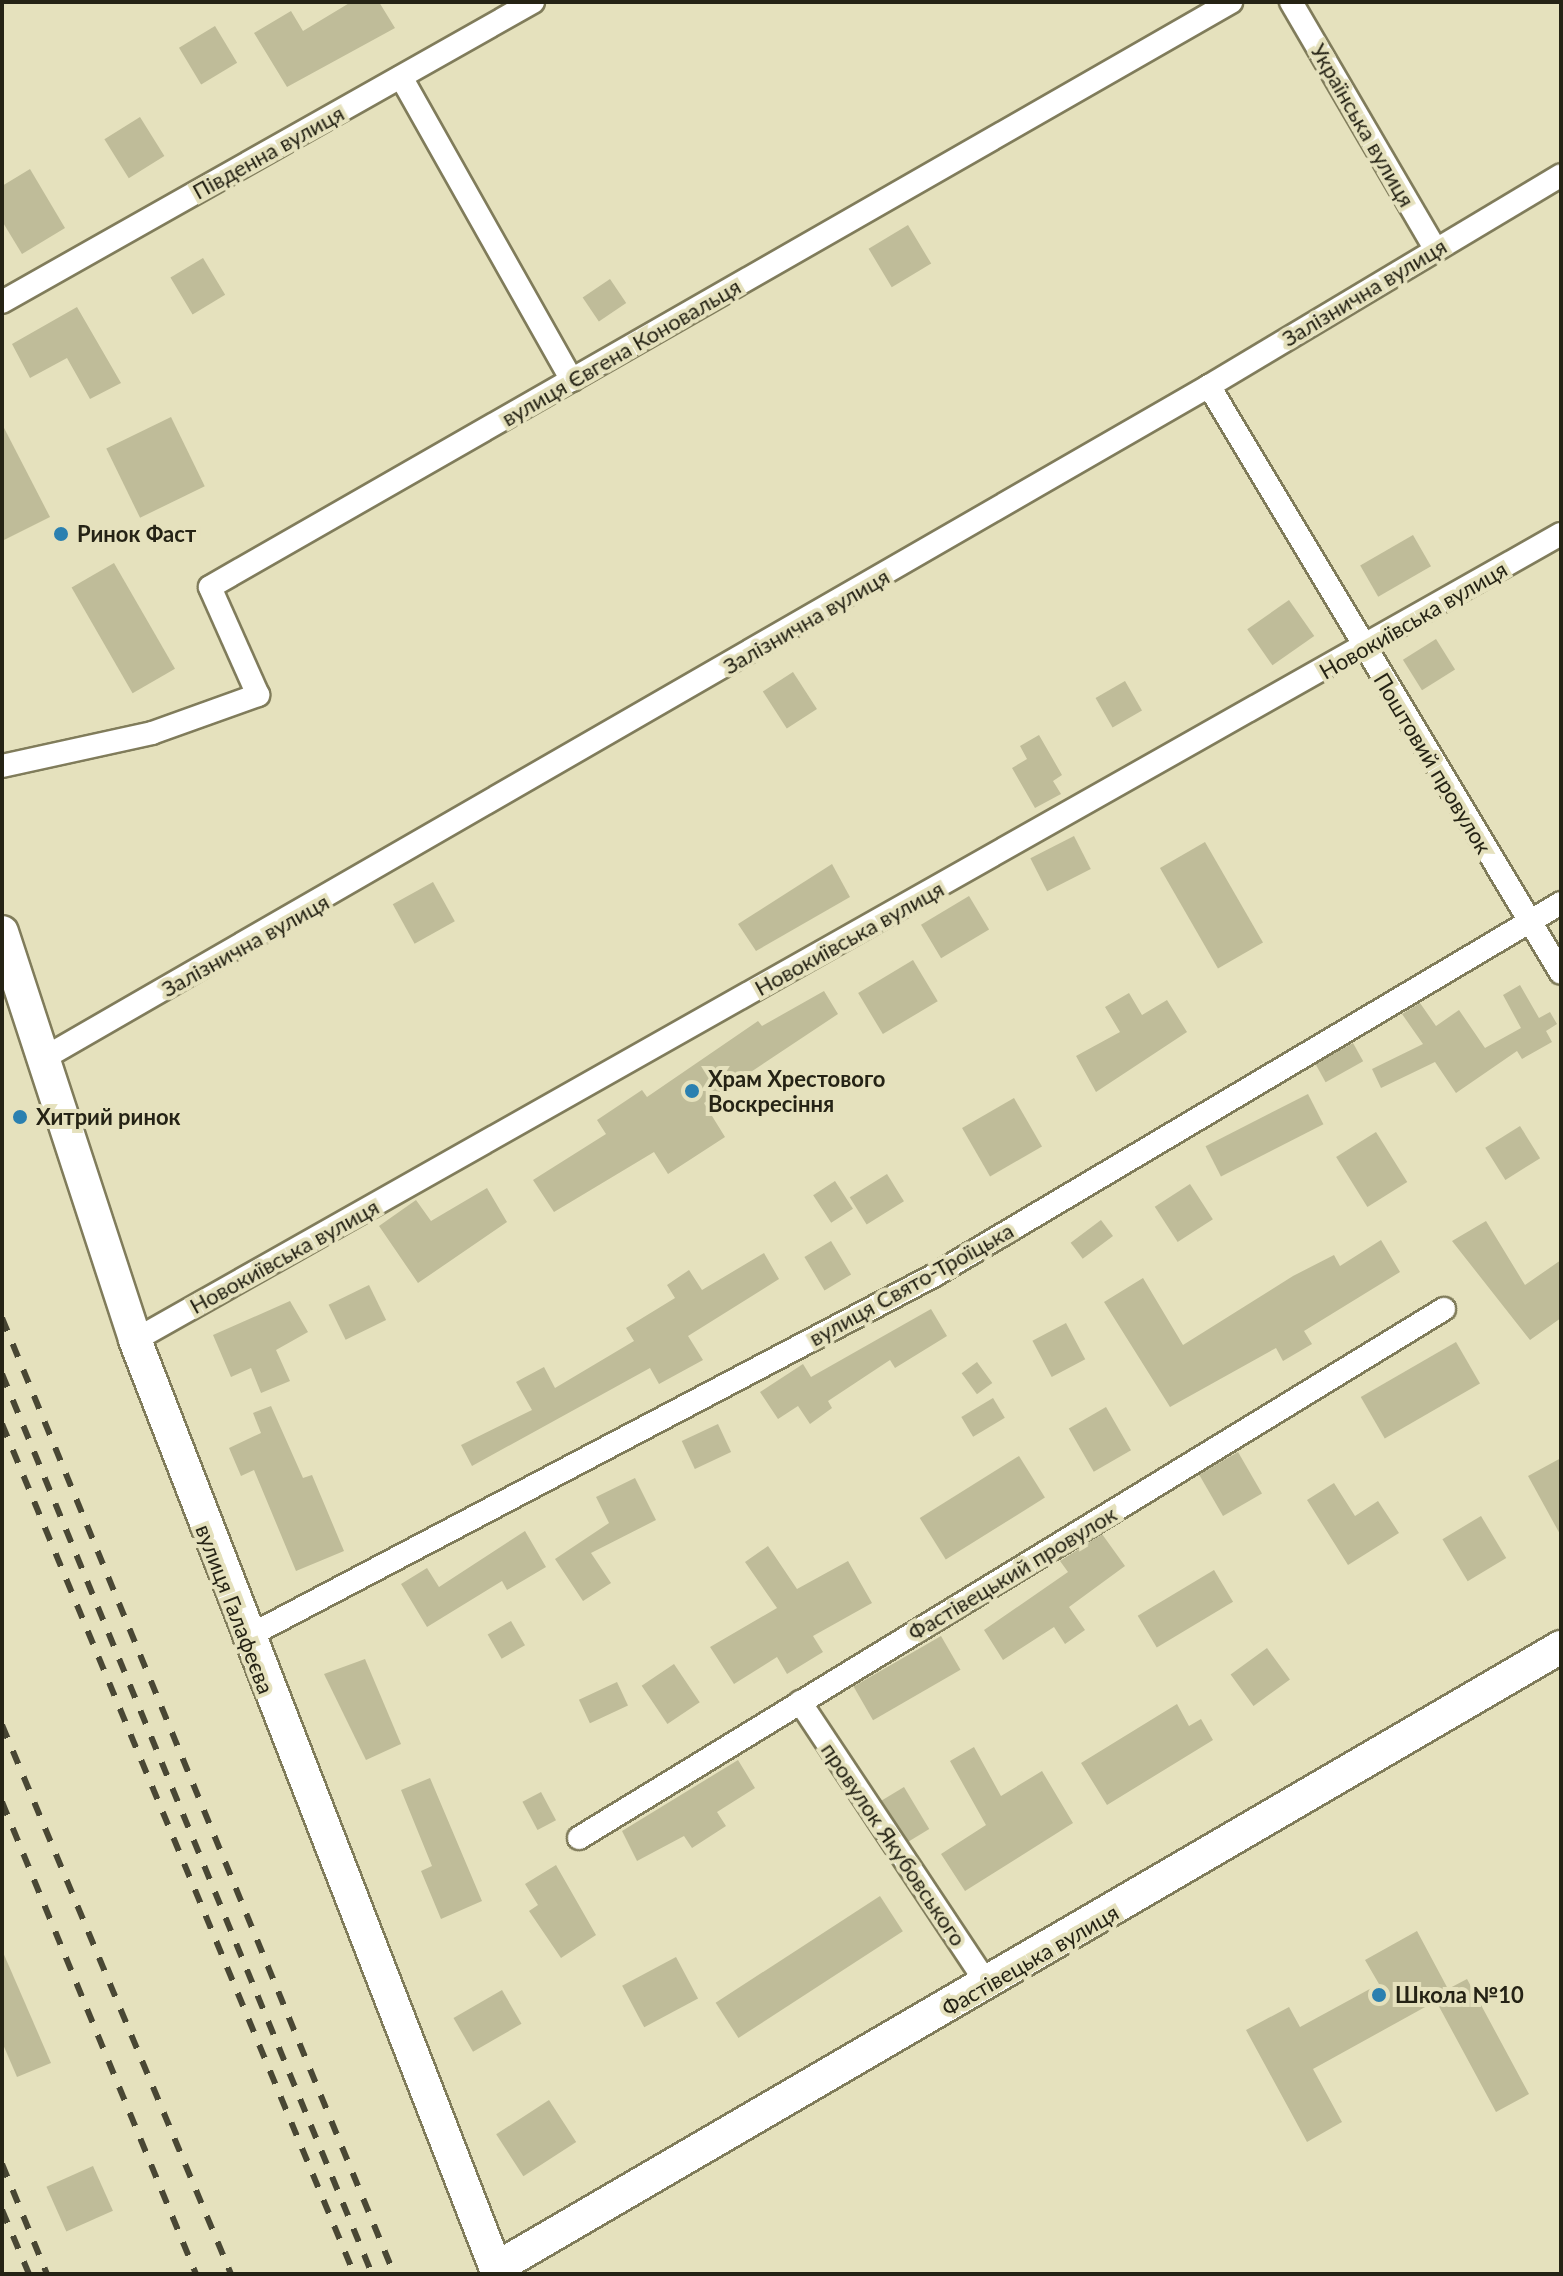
<!DOCTYPE html>
<html>
<head>
<meta charset="utf-8">
<style>
	body { margin:0 }
	#map { position:relative; width:1563px; height:2276px; overflow:hidden; background:#e5e1bd; font-family:Lato,sans-serif }
	div>[style] { position:absolute }
	[style*='--x'] { left:calc(var(--x)*1px); top:calc(var(--y)*1px); width:calc(var(--w)*1px); rotate:calc(var(--a)*1deg) }
	.building>* { inset:0; background:#bfbc99; transform-origin:0 0 }
	.roads { filter:drop-shadow(2px 0 #807c5b) drop-shadow(-2px 0 #807c5b) drop-shadow(0 2px #807c5b) drop-shadow(0 -2px #807c5b) }
	.street>* { height:22px; margin:-11px; padding:0 11px; transform-origin:11px; border-radius:11px; background:#fff }
	.secondary>* { height:32px; margin:-16px; padding:0 16px; transform-origin:16px; border-radius:16px; background:#fff }
	.rail>* { height:6px; margin-top:-3px; transform-origin:0; background:repeating-linear-gradient(90deg,#494734 0 14px,transparent 0 28px) }
	.dots>* { width:22px; height:22px; translate:-50% -50%; box-sizing:border-box; border:4px solid #e5e1bd; border-radius:50% }
	span { translate:-50% -50%; white-space:nowrap; text-align:center; line-height:1.15; -webkit-text-stroke:8px #e5e1bd; paint-order:stroke }
	.street-label { font-size:22px; color:#252315 }
	.poi-label { font-size:22px; color:#252315; font-weight:700 }
	.left { translate:0 -50%; text-align:left }
	.frame { position:absolute; inset:0; border:4px solid #252315; pointer-events:none }
</style>
</head>
<body>
<div id="map">
	<div class="building">
		<div style="clip-path:polygon(351px 2px,379px 2px,395px 28px,287px 87px,254px 33px,291px 11px,303px 31px)"></div>
		<div style="left:215px;top:26px;width:43px;height:42px;rotate:59deg"></div>
		<div style="left:140px;top:117px;width:46px;height:42px;rotate:58deg"></div>
		<div style="clip-path:polygon(30px 169px,65px 228px,22px 254px,2px 221px,2px 186px)"></div>
		<div style="left:908px;top:225px;width:45px;height:46px;rotate:59deg"></div>
		<div style="left:203px;top:258px;width:43px;height:38px;rotate:59deg"></div>
		<div style="left:610px;top:279px;width:29px;height:33px;rotate:56deg"></div>
		<div style="clip-path:polygon(77px 307px,121px 383px,90px 399px,67px 358px,30px 378px,12px 344px)"></div>
		<div style="left:171px;top:417px;width:77px;height:72px;rotate:64deg"></div>
		<div style="clip-path:polygon(2px 424px,50px 517px,2px 541px)"></div>
		<div style="left:1413px;top:535px;width:36px;height:61px;rotate:60deg"></div>
		<div style="left:114px;top:563px;width:122px;height:49px;rotate:60deg"></div>
		<div style="left:1289px;top:600px;width:44px;height:51px;rotate:55deg"></div>
		<div style="left:1436px;top:639px;width:36px;height:39px;rotate:58deg"></div>
		<div style="left:793px;top:672px;width:44px;height:36px;rotate:57deg"></div>
		<div style="left:1125px;top:681px;width:34px;height:34px;rotate:60deg"></div>
		<div style="clip-path:polygon(1039px 735px,1062px 775px,1053px 781px,1061px 794px,1035px 808px,1012px 768px,1027px 759px,1020px 746px)"></div>
		<div style="left:1074px;top:836px;width:37px;height:49px;rotate:63deg"></div>
		<div style="left:1205px;top:842px;width:116px;height:52px;rotate:60deg"></div>
		<div style="clip-path:polygon(832px 864px,850px 897px,756px 951px,738px 924px)"></div>
		<div style="left:433px;top:882px;width:45px;height:46px;rotate:61deg"></div>
		<div style="left:969px;top:896px;width:39px;height:56px;rotate:59deg"></div>
		<div style="left:913px;top:960px;width:48px;height:64px;rotate:59deg"></div>
		<div style="clip-path:polygon(1520px 985px,1539px 1018px,1550px 1012px,1557px 1024px,1546px 1031px,1552px 1042px,1522px 1059px,1517px 1051px,1456px 1093px,1435px 1062px,1381px 1088px,1372px 1069px,1423px 1044px,1402px 1014px,1420px 1003px,1436px 1026px,1459px 1010px,1485px 1048px,1521px 1028px,1503px 995px)"></div>
		<div style="clip-path:polygon(824px 991px,838px 1014px,704px 1103px,725px 1137px,668px 1174px,654px 1152px,554px 1212px,533px 1180px,606px 1134px,597px 1120px,642px 1090px,647px 1097px,758px 1021px,762px 1026px)"></div>
		<div style="clip-path:polygon(1129px 993px,1142px 1015px,1167px 1000px,1187px 1032px,1096px 1092px,1076px 1056px,1120px 1032px,1105px 1007px)"></div>
		<div style="left:1353px;top:1043px;width:21px;height:43px;rotate:61deg"></div>
		<div style="left:1308px;top:1094px;width:34px;height:115px;rotate:63deg"></div>
		<div style="left:1014px;top:1098px;width:56px;height:60px;rotate:60deg"></div>
		<div style="left:1520px;top:1126px;width:38px;height:41px;rotate:58deg"></div>
		<div style="left:1376px;top:1132px;width:59px;height:47px;rotate:58deg"></div>
		<div style="left:887px;top:1174px;width:32px;height:44px;rotate:58deg"></div>
		<div style="left:835px;top:1181px;width:33px;height:26px;rotate:57deg"></div>
		<div style="left:1190px;top:1184px;width:42px;height:42px;rotate:57deg"></div>
		<div style="clip-path:polygon(487px 1188px,507px 1222px,418px 1283px,379px 1226px,416px 1200px,431px 1221px)"></div>
		<div style="left:1101px;top:1220px;width:20px;height:38px;rotate:53deg"></div>
		<div style="clip-path:polygon(1486px 1221px,1525px 1285px,1561px 1260px,1561px 1318px,1530px 1340px,1452px 1241px)"></div>
		<div style="clip-path:polygon(1381px 1240px,1400px 1272px,1304px 1331px,1312px 1344px,1283px 1361px,1276px 1348px,1170px 1407px,1104px 1302px,1143px 1278px,1183px 1345px,1293px 1276px,1334px 1255px,1340px 1266px)"></div>
		<div style="left:831px;top:1241px;width:39px;height:31px;rotate:59deg"></div>
		<div style="clip-path:polygon(764px 1253px,779px 1279px,688px 1336px,703px 1360px,659px 1384px,650px 1368px,472px 1466px,461px 1445px,532px 1410px,516px 1382px,544px 1367px,555px 1388px,634px 1341px,626px 1328px,675px 1298px,667px 1285px,689px 1270px,702px 1290px)"></div>
		<div style="left:369px;top:1285px;width:39px;height:45px;rotate:64deg"></div>
		<div style="clip-path:polygon(290px 1301px,308px 1332px,276px 1350px,290px 1381px,261px 1393px,251px 1368px,231px 1377px,213px 1335px)"></div>
		<div style="clip-path:polygon(931px 1309px,947px 1336px,895px 1368px,890px 1360px,828px 1401px,832px 1408px,810px 1424px,798px 1406px,778px 1419px,760px 1392px,803px 1364px,811px 1377px)"></div>
		<div style="left:1066px;top:1323px;width:41px;height:38px;rotate:62deg"></div>
		<div style="left:1456px;top:1342px;width:48px;height:110px;rotate:60deg"></div>
		<div style="left:977px;top:1362px;width:26px;height:19px;rotate:54deg"></div>
		<div style="left:993px;top:1398px;width:23px;height:37px;rotate:59deg"></div>
		<div style="clip-path:polygon(271px 1406px,303px 1478px,312px 1475px,344px 1551px,296px 1571px,254px 1470px,241px 1476px,229px 1448px,261px 1433px,253px 1413px)"></div>
		<div style="left:1106px;top:1407px;width:50px;height:43px;rotate:60deg"></div>
		<div style="left:718px;top:1424px;width:31px;height:40px;rotate:65deg"></div>
		<div style="left:1238px;top:1452px;width:48px;height:45px;rotate:60deg"></div>
		<div style="left:1019px;top:1456px;width:49px;height:117px;rotate:58deg"></div>
		<div style="clip-path:polygon(1561px 1458px,1561px 1536px,1528px 1476px)"></div>
		<div style="clip-path:polygon(635px 1478px,656px 1520px,591px 1553px,611px 1583px,583px 1601px,555px 1559px,609px 1523px,596px 1497px)"></div>
		<div style="clip-path:polygon(1334px 1483px,1355px 1516px,1378px 1501px,1399px 1533px,1348px 1565px,1307px 1500px)"></div>
		<div style="left:1481px;top:1516px;width:49px;height:45px;rotate:59deg"></div>
		<div style="clip-path:polygon(525px 1531px,546px 1567px,507px 1590px,502px 1581px,427px 1627px,401px 1584px,427px 1568px,439px 1587px)"></div>
		<div style="clip-path:polygon(1102px 1534px,1125px 1566px,1069px 1607px,1085px 1630px,1065px 1644px,1054px 1627px,1003px 1660px,984px 1630px,1068px 1572px,1060px 1561px)"></div>
		<div style="clip-path:polygon(768px 1546px,797px 1589px,848px 1561px,872px 1603px,813px 1636px,823px 1652px,787px 1674px,777px 1657px,734px 1684px,710px 1647px,777px 1608px,745px 1562px)"></div>
		<div style="left:1214px;top:1570px;width:37px;height:89px;rotate:59deg"></div>
		<div style="left:511px;top:1621px;width:28px;height:27px;rotate:60deg"></div>
		<div style="left:941px;top:1636px;width:39px;height:101px;rotate:60deg"></div>
		<div style="left:1267px;top:1648px;width:39px;height:45px;rotate:54deg"></div>
		<div style="clip-path:polygon(365px 1659px,401px 1744px,366px 1760px,324px 1674px)"></div>
		<div style="left:674px;top:1664px;width:46px;height:39px;rotate:56deg"></div>
		<div style="left:617px;top:1682px;width:26px;height:42px;rotate:65deg"></div>
		<div style="clip-path:polygon(1177px 1704px,1189px 1726px,1201px 1719px,1213px 1740px,1107px 1805px,1081px 1763px)"></div>
		<div style="clip-path:polygon(974px 1747px,1001px 1796px,1042px 1771px,1073px 1823px,965px 1891px,941px 1854px,986px 1825px,950px 1761px)"></div>
		<div style="clip-path:polygon(738px 1760px,755px 1788px,717px 1812px,726px 1826px,692px 1848px,684px 1836px,637px 1861px,622px 1831px)"></div>
		<div style="clip-path:polygon(430px 1778px,482px 1901px,441px 1919px,421px 1871px,432px 1866px,401px 1790px)"></div>
		<div style="left:904px;top:1787px;width:49px;height:26px;rotate:59deg"></div>
		<div style="left:541px;top:1792px;width:32px;height:21px;rotate:62deg"></div>
		<div style="clip-path:polygon(556px 1865px,596px 1935px,561px 1958px,529px 1911px,538px 1905px,525px 1884px)"></div>
		<div style="left:880px;top:1896px;width:42px;height:196px;rotate:57deg"></div>
		<div style="clip-path:polygon(1417px 1931px,1448px 1989px,1467px 1979px,1529px 2094px,1496px 2112px,1436px 2001px,1313px 2069px,1342px 2122px,1307px 2142px,1246px 2030px,1289px 2007px,1300px 2027px,1379px 1984px,1365px 1960px)"></div>
		<div style="clip-path:polygon(2px 1950px,51px 2063px,17px 2077px,2px 2042px)"></div>
		<div style="left:676px;top:1957px;width:47px;height:61px;rotate:62deg"></div>
		<div style="left:502px;top:1990px;width:39px;height:56px;rotate:60deg"></div>
		<div style="left:549px;top:2100px;width:50px;height:63px;rotate:57deg"></div>
		<div style="left:93px;top:2166px;width:49px;height:51px;rotate:66deg"></div>
	</div>
	<div class="roads">
		<div class="street">
			<div style="--x:1291;--y:2;--w:285;--a:59.7"></div>
			<div style="--x:401;--y:77;--w:348;--a:60.6"></div>
			<div style="--x:2;--y:302;--w:610;--a:-29.47"></div>
			<div style="--x:1209;--y:386;--w:684;--a:59.05"></div>
			<div style="--x:2;--y:766;--w:154;--a:-12.4"></div>
			<div style="--x:152;--y:733;--w:113;--a:-19.7"></div>
			<div style="--x:258;--y:695;--w:118;--a:-114"></div>
			<div style="--x:210;--y:587;--w:1177;--a:-29.81"></div>
			<div style="--x:44;--y:1058;--w:1345;--a:-29.98"></div>
			<div style="--x:1209;--y:386;--w:410;--a:-30.9"></div>
			<div style="--x:135;--y:1340;--w:1638;--a:-29.48"></div>
			<div style="--x:245;--y:1638;--w:777;--a:-27.75"></div>
			<div style="--x:933;--y:1276;--w:730;--a:-30.71"></div>
			<div style="--x:800;--y:1702;--w:340;--a:56.4"></div>
			<div style="--x:579;--y:1838;--w:1014;--a:-31.45"></div>
		</div>
		<div class="secondary">
			<div style="--x:2;--y:932;--w:429;--a:71.9"></div>
			<div style="--x:135;--y:1340;--w:1002;--a:68.76"></div>
			<div style="--x:496;--y:2268;--w:1233;--a:-30.25"></div>
		</div>
	</div>
	<div class="rail">
		<div style="--x:2;--y:1318;--w:1033;--a:67.7"></div>
		<div style="--x:2;--y:1374;--w:973;--a:67.65"></div>
		<div style="--x:2;--y:1424;--w:920;--a:67.5"></div>
		<div style="--x:2;--y:1725;--w:595;--a:67.36"></div>
		<div style="--x:2;--y:1802;--w:510;--a:67.66"></div>
		<div style="--x:2;--y:2164;--w:119;--a:67.8"></div>
		<div style="--x:2;--y:2210;--w:69;--a:67.1"></div>
	</div>
	<div class="dots">
		<div style="left:61px;top:534px;background:#2b80b0"></div>
		<div style="left:692px;top:1091px;background:#2b80b0"></div>
		<div style="left:20px;top:1117px;background:#2b80b0"></div>
		<div style="left:1379px;top:1995px;background:#2b80b0"></div>
	</div>
	<div class="street-label">
		<span style="left:1363px;top:125px;rotate:60deg">Українська вулиця</span>
		<span style="left:268px;top:152px;rotate:-29deg">Південна вулиця</span>
		<span style="left:1364px;top:292px;rotate:-31deg">Залізнична вулиця</span>
		<span style="left:621px;top:352px;rotate:-30deg">вулиця Євгена Коновальця</span>
		<span style="left:1413px;top:620px;rotate:-30deg">Новокиївська вулиця</span>
		<span style="left:806px;top:621px;rotate:-30deg">Залізнична вулиця</span>
		<span style="left:1433px;top:763px;rotate:59deg">Поштовий провулок</span>
		<span style="left:849px;top:938px;rotate:-29deg">Новокиївська вулиця</span>
		<span style="left:245px;top:945px;rotate:-29deg">Залізнична вулиця</span>
		<span style="left:284px;top:1256px;rotate:-29deg">Новокиївська вулиця</span>
		<span style="left:911px;top:1284px;rotate:-29deg">вулиця Свято-Троїцька</span>
		<span style="left:1012px;top:1573px;rotate:-31deg">Фастівецький провулок</span>
		<span style="left:235px;top:1609px;rotate:69deg">вулиця Галафеєва</span>
		<span style="left:894px;top:1844px;rotate:56deg">провулок Якубовського</span>
		<span style="left:1030px;top:1960px;rotate:-30deg">Фастівецька вулиця</span>
	</div>
	<div class="poi-label">
		<span class="left" style="left:77px;top:534px">Ринок Фаст</span>
		<span class="left" style="left:708px;top:1091px">Храм Хрестового<br>Воскресіння</span>
		<span class="left" style="left:36px;top:1117px">Хитрий ринок</span>
		<span class="left" style="left:1395px;top:1995px">Школа №10</span>
	</div>
	<div class="frame"></div>
</div>
</body>
</html>
